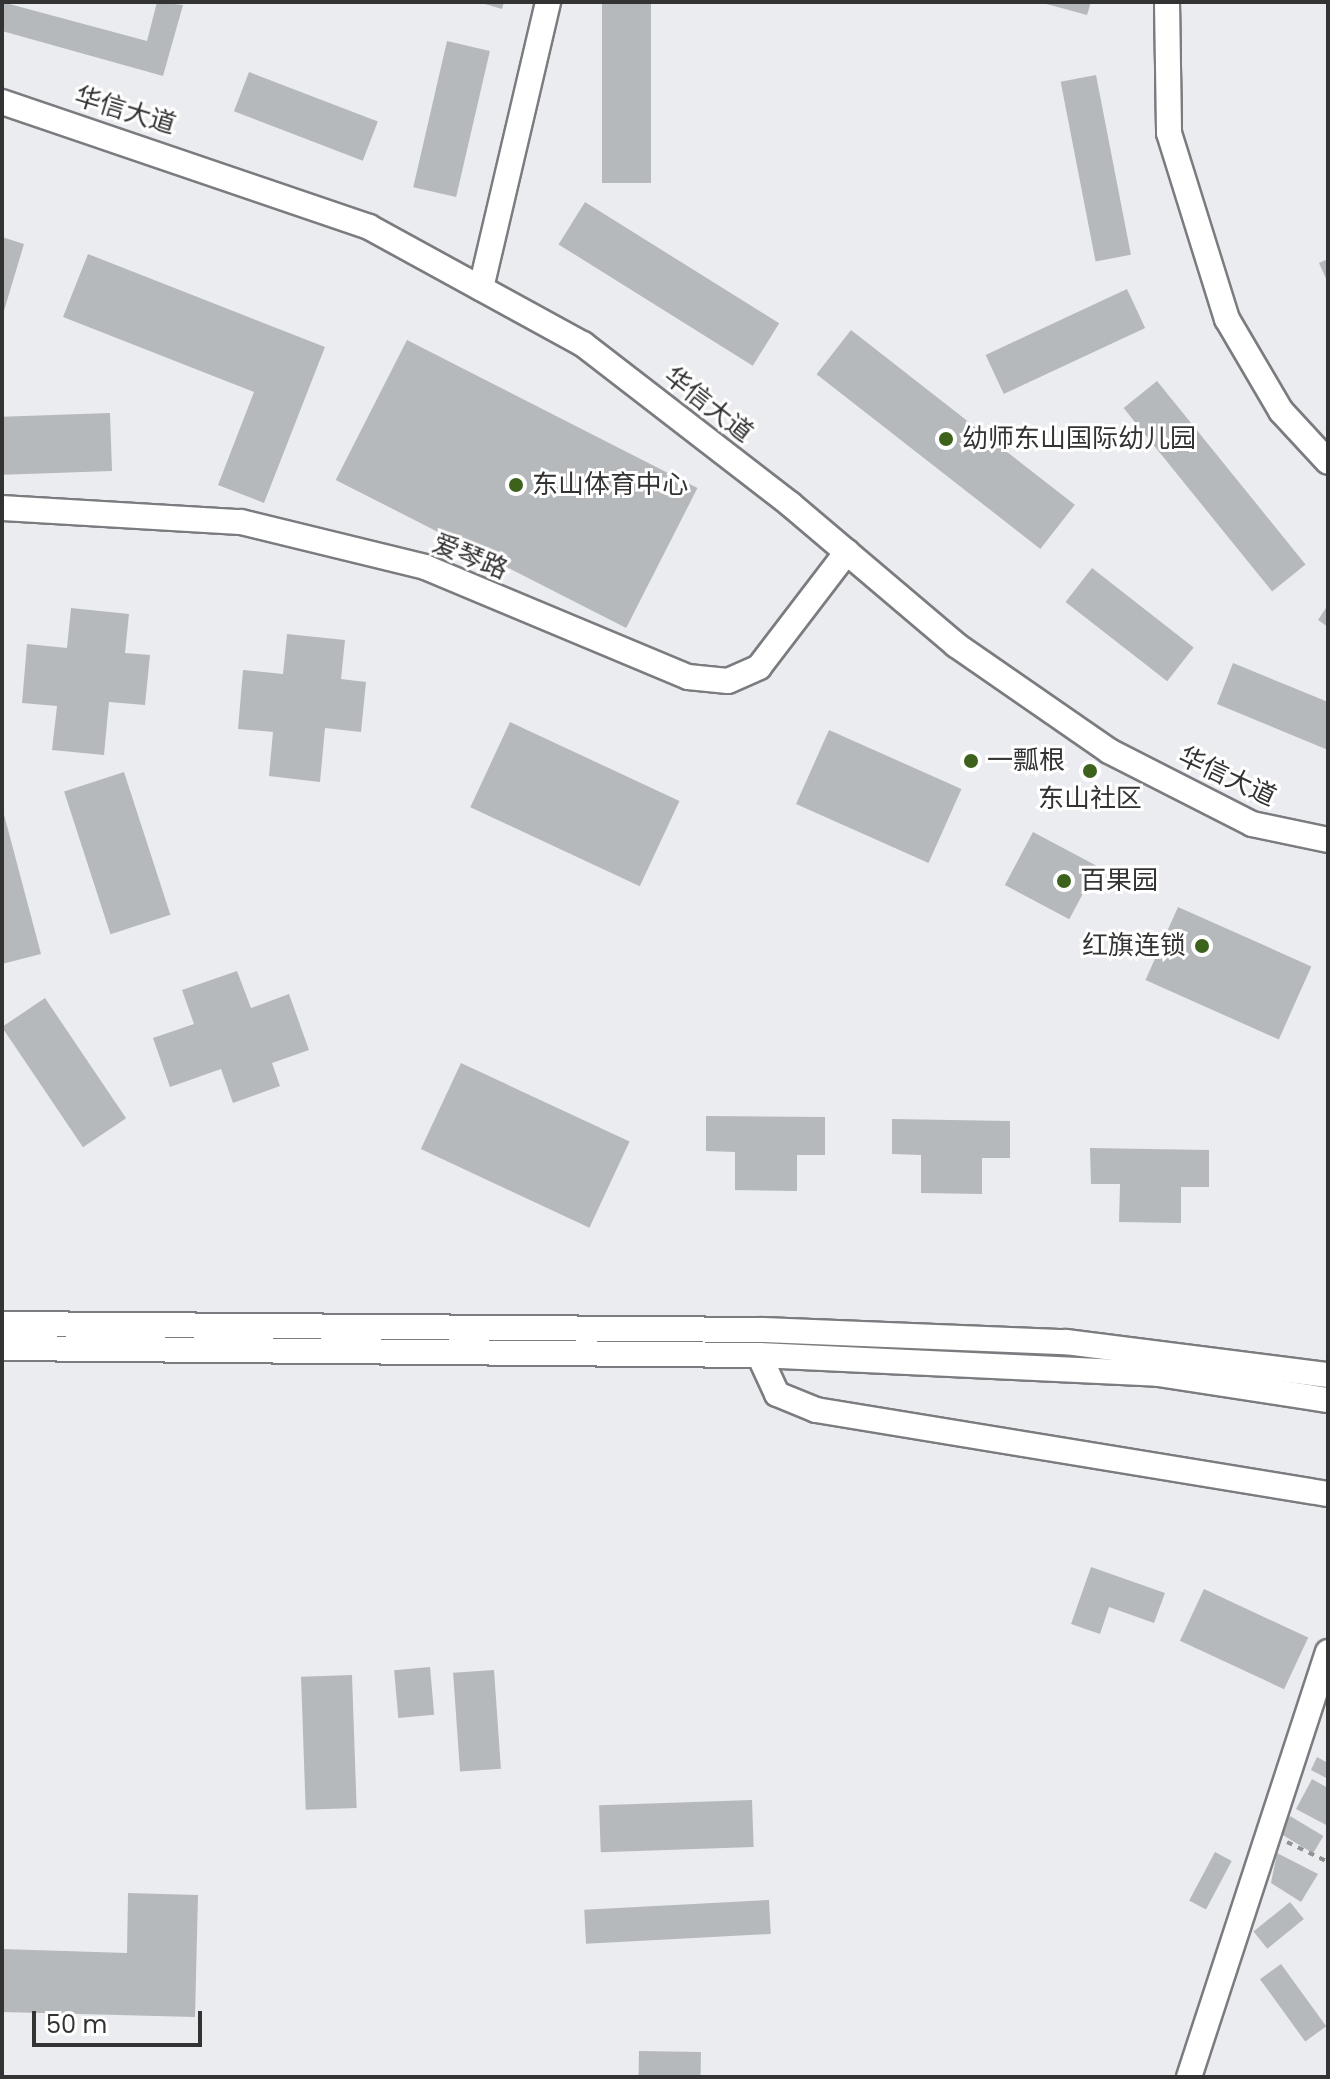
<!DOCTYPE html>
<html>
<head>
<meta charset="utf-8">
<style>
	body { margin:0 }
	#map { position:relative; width:1330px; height:2079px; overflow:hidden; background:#ebecf0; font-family:Poppins,"Noto Sans SC",sans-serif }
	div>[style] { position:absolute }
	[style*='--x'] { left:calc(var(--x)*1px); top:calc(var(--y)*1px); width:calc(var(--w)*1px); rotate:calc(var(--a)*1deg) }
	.building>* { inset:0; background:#b6b9bc; transform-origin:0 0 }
	.path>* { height:4px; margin-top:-2px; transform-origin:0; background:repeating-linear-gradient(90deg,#929395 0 6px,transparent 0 12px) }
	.roads { filter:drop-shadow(2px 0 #7b7c7f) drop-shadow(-2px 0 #7b7c7f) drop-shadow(0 2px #7b7c7f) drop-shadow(0 -2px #7b7c7f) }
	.minor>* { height:24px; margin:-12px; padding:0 12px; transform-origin:12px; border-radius:12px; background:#fff }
	.dots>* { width:22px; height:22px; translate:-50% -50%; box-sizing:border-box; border:4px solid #fff; border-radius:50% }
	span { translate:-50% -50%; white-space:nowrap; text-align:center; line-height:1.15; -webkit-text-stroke:6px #fff; paint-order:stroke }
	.street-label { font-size:26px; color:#333334 }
	.poi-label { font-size:26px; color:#333334 }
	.left { translate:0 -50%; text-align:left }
	.right { translate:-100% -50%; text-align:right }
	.frame { position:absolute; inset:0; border:4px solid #333334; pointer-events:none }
	.scale { position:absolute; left:32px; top:2011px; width:170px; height:36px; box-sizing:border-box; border:4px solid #333334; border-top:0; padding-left:10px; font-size:24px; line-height:28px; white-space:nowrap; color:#333334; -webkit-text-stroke:6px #fff; paint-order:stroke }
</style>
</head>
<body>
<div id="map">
	<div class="building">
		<div style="clip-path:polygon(2px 2px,147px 41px,157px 2px,183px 5px,163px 76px,2px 31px)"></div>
		<div style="clip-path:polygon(478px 2px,504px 2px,502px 9px)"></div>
		<div style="left:602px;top:2px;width:49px;height:181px"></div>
		<div style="clip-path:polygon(1039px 2px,1091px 2px,1087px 15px)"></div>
		<div style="left:447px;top:41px;width:44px;height:150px;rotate:13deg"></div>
		<div style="left:249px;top:72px;width:138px;height:42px;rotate:21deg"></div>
		<div style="left:1096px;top:75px;width:183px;height:36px;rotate:79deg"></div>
		<div style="left:585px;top:202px;width:229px;height:50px;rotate:32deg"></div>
		<div style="clip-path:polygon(2px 237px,24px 244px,3px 314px,2px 314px)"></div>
		<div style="clip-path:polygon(88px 254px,325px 347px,264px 503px,218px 485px,254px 392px,63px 317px)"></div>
		<div style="clip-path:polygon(1328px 259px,1328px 283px,1319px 263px)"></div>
		<div style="left:1127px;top:289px;width:43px;height:156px;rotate:65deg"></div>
		<div style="left:851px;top:330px;width:284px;height:56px;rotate:38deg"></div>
		<div style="left:407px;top:340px;width:326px;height:157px;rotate:27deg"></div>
		<div style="left:1157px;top:381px;width:236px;height:43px;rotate:51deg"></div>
		<div style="left:110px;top:413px;width:58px;height:108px;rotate:88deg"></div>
		<div style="left:1092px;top:568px;width:129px;height:43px;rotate:38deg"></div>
		<div style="clip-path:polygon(1328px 605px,1328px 627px,1318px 620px)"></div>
		<div style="clip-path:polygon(71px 608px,129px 614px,125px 653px,150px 655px,145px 705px,109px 702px,104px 755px,52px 750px,57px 706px,22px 703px,27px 644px,67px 648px)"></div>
		<div style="clip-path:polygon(287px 634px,345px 640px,341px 679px,366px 682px,361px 732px,325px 728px,320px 782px,269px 776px,273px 732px,238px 729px,243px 670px,283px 674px)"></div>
		<div style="clip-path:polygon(1233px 663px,1328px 702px,1328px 750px,1217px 704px)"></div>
		<div style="left:510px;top:722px;width:187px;height:94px;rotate:25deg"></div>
		<div style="left:829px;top:730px;width:145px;height:81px;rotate:24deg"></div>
		<div style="left:124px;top:772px;width:150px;height:63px;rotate:72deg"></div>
		<div style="clip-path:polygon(2px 807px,41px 954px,2px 964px)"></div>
		<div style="left:1033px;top:832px;width:73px;height:60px;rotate:28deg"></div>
		<div style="left:1178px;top:907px;width:146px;height:80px;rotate:24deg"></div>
		<div style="clip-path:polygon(237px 971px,251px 1008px,289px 994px,309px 1050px,272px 1063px,280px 1086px,233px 1103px,221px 1069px,170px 1087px,153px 1038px,194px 1024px,182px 990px)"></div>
		<div style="left:45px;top:998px;width:145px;height:52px;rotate:56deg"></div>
		<div style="left:461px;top:1063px;width:186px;height:95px;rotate:25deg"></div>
		<div style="clip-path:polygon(706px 1116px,825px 1117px,825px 1155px,797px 1155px,797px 1191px,735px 1190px,735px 1152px,706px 1151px)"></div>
		<div style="clip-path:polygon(892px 1119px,1010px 1121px,1010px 1158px,982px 1158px,982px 1194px,921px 1193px,921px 1155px,892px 1154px)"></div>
		<div style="clip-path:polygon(1090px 1148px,1209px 1150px,1209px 1187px,1181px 1187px,1181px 1223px,1119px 1222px,1120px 1184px,1091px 1184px)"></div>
		<div style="clip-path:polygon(1091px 1567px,1165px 1593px,1154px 1623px,1109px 1607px,1100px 1634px,1071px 1624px)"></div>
		<div style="left:1204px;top:1589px;width:115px;height:57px;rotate:25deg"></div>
		<div style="left:430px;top:1667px;width:48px;height:36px;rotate:85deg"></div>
		<div style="left:494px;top:1670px;width:99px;height:41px;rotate:86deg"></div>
		<div style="left:352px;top:1675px;width:133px;height:51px;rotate:88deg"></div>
		<div style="clip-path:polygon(1317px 1757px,1328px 1763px,1328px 1779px,1311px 1770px)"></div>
		<div style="clip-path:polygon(1312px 1779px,1328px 1788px,1328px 1826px,1296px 1809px)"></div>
		<div style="left:752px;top:1800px;width:47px;height:153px;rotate:88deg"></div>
		<div style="left:1290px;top:1816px;width:39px;height:20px;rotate:31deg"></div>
		<div style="left:1215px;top:1852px;width:19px;height:55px;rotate:28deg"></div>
		<div style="clip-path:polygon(1277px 1853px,1318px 1874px,1301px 1902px,1271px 1883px)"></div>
		<div style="clip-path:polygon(128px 1893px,198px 1895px,195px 2017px,2px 2012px,2px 1949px,127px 1953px)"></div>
		<div style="left:769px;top:1900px;width:34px;height:185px;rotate:87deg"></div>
		<div style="left:1290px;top:1902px;width:22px;height:47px;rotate:51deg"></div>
		<div style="left:1281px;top:1964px;width:77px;height:26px;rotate:54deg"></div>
		<div style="left:639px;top:2051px;width:62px;height:26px;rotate:1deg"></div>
	</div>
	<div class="path">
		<div style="--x:1287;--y:1842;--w:46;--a:26"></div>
	</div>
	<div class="roads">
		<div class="minor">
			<div style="--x:1167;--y:2;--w:131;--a:89.1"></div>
			<div style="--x:1169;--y:133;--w:195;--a:72.7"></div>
			<div style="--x:1227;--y:319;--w:107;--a:59.6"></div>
			<div style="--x:1281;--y:411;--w:69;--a:47.3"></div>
			<div style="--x:2;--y:102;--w:388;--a:18.8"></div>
			<div style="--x:369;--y:227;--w:244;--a:28.7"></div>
			<div style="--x:583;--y:344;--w:262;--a:37.7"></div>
			<div style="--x:790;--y:504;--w:218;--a:40.3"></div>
			<div style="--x:956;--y:645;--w:186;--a:34.7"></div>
			<div style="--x:1109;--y:751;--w:161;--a:27"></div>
			<div style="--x:1252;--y:824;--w:78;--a:11.9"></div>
			<div style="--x:481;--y:288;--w:294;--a:-76.8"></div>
			<div style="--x:2;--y:508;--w:239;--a:3.4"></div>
			<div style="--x:241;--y:522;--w:189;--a:13.7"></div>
			<div style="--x:425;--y:567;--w:285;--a:22.7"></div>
			<div style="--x:688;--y:677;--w:40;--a:5.7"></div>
			<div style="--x:728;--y:681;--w:34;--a:-24"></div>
			<div style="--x:759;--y:667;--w:145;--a:-52.6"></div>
			<div style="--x:2;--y:1324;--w:761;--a:0.45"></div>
			<div style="--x:763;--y:1330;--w:303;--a:2.3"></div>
			<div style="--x:1066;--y:1342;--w:264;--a:7.2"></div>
			<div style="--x:2;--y:1348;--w:757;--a:0.53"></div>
			<div style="--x:759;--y:1355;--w:399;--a:2.7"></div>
			<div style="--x:1158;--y:1374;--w:172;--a:8.7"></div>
			<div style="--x:759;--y:1355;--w:43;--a:65.2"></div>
			<div style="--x:777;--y:1394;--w:42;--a:22.3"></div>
			<div style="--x:816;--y:1410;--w:519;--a:9.32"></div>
			<div style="--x:1189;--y:2077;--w:447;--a:-71.9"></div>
		</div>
	</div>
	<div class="dots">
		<div style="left:946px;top:439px;background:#3c621c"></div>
		<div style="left:516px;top:485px;background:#3c621c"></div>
		<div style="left:971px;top:761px;background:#3c621c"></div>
		<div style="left:1090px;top:771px;background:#3c621c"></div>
		<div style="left:1064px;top:881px;background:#3c621c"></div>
		<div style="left:1202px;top:946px;background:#3c621c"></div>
	</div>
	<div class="street-label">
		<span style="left:125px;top:111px;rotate:17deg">华信大道</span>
		<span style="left:708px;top:405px;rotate:38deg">华信大道</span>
		<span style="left:470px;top:557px;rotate:22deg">爱琴路</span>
		<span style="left:1227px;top:777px;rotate:25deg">华信大道</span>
	</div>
	<div class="poi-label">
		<span class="left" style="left:962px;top:439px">幼师东山国际幼儿园</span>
		<span class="left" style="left:532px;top:485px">东山体育中心</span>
		<span class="left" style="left:987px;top:761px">一瓢根</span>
		<span style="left:1090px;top:799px">东山社区</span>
		<span class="left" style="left:1080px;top:881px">百果园</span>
		<span class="right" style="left:1186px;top:946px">红旗连锁</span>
	</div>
	<div class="frame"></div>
	<div class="scale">50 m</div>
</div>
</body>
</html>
